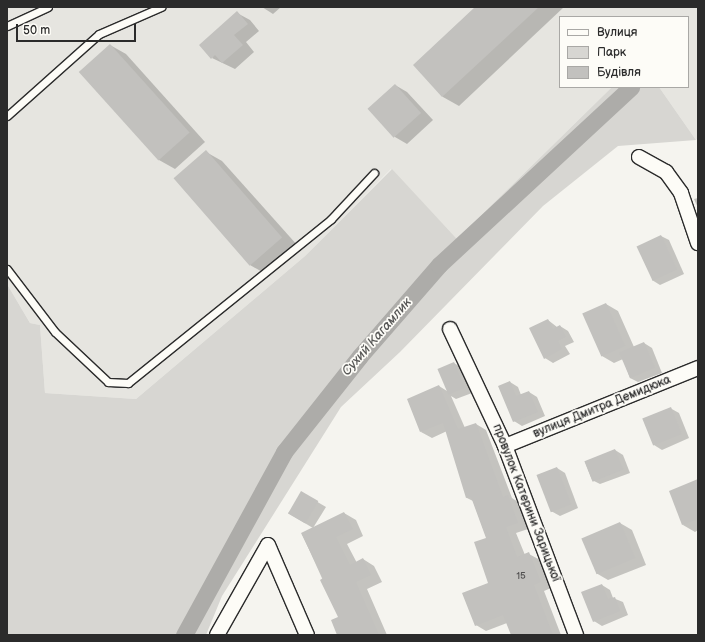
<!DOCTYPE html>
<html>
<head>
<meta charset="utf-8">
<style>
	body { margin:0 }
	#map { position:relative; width:705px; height:642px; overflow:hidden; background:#f5f4ef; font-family:"Balsamiq Sans",sans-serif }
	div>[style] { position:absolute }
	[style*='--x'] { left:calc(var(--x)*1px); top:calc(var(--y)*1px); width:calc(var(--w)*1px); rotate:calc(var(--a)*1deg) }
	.built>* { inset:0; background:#e6e5e0 }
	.green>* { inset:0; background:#d7d6d2 }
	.shadow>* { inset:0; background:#0003 }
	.canal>* { height:17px; margin:-8.5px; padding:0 8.5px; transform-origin:8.5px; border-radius:8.5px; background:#adaca9 }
	.building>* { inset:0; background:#c2c1be; transform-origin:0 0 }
	.roads { filter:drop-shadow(1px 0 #2b2b2b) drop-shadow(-1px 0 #2b2b2b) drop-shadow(0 1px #2b2b2b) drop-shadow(0 -1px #2b2b2b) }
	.lane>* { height:7px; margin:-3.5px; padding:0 3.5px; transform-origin:3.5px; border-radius:3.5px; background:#fdfcf7 }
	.street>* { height:14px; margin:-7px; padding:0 7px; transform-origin:7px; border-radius:7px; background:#fdfcf7 }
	span { translate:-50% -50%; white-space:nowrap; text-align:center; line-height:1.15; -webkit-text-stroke:3.5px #fdfcf7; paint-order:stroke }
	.number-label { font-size:10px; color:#515050 }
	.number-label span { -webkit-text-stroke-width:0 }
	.street-label { font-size:12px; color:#2b2b2b }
	.water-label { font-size:13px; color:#585857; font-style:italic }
	.frame { position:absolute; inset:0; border:8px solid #2b2b2b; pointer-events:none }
	.legend { position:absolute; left:559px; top:16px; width:130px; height:72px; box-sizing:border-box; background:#fdfcf7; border:1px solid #a9a8a5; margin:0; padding:5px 7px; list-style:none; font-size:12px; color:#2b2b2b }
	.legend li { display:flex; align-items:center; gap:8px; height:20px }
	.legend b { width:20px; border:1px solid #a9a8a5 }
	.scale { position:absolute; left:16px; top:24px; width:120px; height:18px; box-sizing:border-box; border:2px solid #2b2b2b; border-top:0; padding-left:5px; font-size:12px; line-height:14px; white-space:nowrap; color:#2b2b2b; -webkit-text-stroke:3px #fdfcf7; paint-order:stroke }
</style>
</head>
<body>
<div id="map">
	<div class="built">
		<div style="clip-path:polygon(7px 7px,698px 7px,698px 138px,696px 140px,659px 87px,688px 87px,688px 17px,560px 17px,560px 87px,612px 87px,457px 239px,391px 169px,305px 256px,136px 399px,45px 393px,40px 325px,30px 323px,7px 284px)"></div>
	</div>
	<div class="green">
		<div style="clip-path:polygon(612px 87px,659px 87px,696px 140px,618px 146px,543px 206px,400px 352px,341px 407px,222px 596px,206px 635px,7px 635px,7px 284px,30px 323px,40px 325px,45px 393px,136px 399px,305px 256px,392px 169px,457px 239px)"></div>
	</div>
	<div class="shadow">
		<div style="clip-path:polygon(262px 7px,281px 7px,273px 14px)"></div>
		<div style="clip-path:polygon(476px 7px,564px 7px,459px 106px,443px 97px,414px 65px)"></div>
		<div style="clip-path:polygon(237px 13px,250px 20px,259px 31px,246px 42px,254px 52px,235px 69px,212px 58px)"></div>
		<div style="clip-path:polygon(110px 45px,126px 54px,205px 142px,175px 169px,159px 160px)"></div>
		<div style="clip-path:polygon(395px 85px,407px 92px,433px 120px,407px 144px,395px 137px)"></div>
		<div style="clip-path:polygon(206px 152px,222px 161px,298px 246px,266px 274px,250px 265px,175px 179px)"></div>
		<div style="clip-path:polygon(698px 198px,698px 208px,694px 199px)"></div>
		<div style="clip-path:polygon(661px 236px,669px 240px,684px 274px,660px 285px,652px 280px)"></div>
		<div style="clip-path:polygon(606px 304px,618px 311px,634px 347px,644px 343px,652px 348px,662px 373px,638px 382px,630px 378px,623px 359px,614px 363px,602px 356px)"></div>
		<div style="clip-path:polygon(548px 320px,557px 327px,560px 326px,568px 331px,574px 342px,565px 346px,570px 354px,553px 363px,545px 358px)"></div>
		<div style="clip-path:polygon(454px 363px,462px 368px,472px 393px,456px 399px,451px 396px,465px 428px,476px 424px,486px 430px,512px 498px,518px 502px,528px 529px,516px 533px,525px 555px,529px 554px,540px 560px,551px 588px,544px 591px,561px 635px,512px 635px,507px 623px,486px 631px,476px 625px,490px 583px,487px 539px,473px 501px,467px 498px,447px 431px,432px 438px,421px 432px,439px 386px,447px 391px)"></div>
		<div style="clip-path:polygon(510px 382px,518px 387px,521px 395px,529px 392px,537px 397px,545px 416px,522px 426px,514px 421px)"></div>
		<div style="clip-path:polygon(670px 408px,679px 413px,689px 438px,662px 450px,654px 445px)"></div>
		<div style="clip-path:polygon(615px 450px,623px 455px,630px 473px,600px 484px,592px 480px,585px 462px)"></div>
		<div style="clip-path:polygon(557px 468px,565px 473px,578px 508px,560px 516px,551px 511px)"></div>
		<div style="clip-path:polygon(698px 480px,698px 530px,695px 532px,683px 525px)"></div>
		<div style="clip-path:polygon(309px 497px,326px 507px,313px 528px,288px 513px)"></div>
		<div style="clip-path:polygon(344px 513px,356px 520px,363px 536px,347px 544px,357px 563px,363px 559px,374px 566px,382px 582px,367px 589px,387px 635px,338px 635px,340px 618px,302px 534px)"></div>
		<div style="clip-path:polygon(620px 523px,632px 530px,646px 565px,608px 580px,596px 573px)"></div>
		<div style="clip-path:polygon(602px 585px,610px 590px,613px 598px,623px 602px,628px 615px,602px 626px,594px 621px)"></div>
	</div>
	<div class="canal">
		<div style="--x:184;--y:635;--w:209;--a:-61.3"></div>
		<div style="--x:284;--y:452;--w:122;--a:-51.6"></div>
		<div style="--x:360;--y:356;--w:121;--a:-49"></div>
		<div style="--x:439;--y:265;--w:262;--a:-42.8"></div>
	</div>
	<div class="building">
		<div style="clip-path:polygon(475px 7px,539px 7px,442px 97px,413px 65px)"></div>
		<div style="clip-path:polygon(237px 11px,248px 24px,234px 35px,243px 45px,222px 63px,215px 55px,211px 59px,199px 45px)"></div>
		<div style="left:110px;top:44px;width:119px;height:42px;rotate:48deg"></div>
		<div style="left:395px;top:84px;width:39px;height:37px;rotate:48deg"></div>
		<div style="left:206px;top:150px;width:116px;height:43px;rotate:49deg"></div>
		<div style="left:661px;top:235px;width:38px;height:27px;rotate:65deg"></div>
		<div style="left:606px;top:303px;width:47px;height:26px;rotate:66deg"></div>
		<div style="clip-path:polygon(548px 319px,553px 329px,560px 325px,566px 337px,558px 341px,562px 349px,544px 359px,529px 328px)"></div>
		<div style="left:644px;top:342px;width:28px;height:27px;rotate:67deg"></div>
		<div style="left:454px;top:362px;width:28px;height:18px;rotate:67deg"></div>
		<div style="clip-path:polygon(510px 381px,516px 396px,529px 391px,538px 412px,513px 422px,498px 386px)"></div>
		<div style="clip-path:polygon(439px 385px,458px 429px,476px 423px,503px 497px,508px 495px,518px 523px,506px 527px,517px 557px,529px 552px,541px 582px,534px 585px,553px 635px,511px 635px,503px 615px,475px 626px,462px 593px,488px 583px,474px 542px,486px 538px,471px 497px,466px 498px,443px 423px,420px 432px,407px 399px)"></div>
		<div style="left:671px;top:407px;width:29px;height:31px;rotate:68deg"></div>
		<div style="left:615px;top:449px;width:22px;height:33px;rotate:68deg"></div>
		<div style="left:557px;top:467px;width:40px;height:22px;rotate:69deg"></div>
		<div style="clip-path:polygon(698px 479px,698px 519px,682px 525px,669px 491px)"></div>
		<div style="left:301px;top:491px;width:20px;height:26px;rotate:30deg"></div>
		<div style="clip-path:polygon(344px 512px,353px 529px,336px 537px,350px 565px,363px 558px,371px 575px,356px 582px,379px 635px,337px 635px,331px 620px,338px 617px,320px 580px,323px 578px,301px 533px)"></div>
		<div style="left:620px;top:522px;width:39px;height:42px;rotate:67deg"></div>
		<div style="clip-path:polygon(602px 584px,608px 599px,615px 597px,620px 611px,593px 622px,581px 592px)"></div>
	</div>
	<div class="roads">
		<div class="lane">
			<div style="--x:7;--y:26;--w:45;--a:-24.9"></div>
			<div style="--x:7;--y:116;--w:123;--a:-41.7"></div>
			<div style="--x:99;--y:34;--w:68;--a:-23.5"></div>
			<div style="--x:7;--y:269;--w:79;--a:52.7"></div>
			<div style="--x:55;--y:332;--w:73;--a:43.3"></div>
			<div style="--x:108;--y:382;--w:20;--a:3"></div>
			<div style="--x:128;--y:383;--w:261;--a:-38.9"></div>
			<div style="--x:331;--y:219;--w:63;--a:-46.9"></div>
		</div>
		<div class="street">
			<div style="--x:639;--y:157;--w:31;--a:29"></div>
			<div style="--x:666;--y:172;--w:26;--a:54"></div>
			<div style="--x:681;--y:193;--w:53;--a:71.2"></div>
			<div style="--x:450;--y:329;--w:129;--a:64.8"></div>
			<div style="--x:505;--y:446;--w:202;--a:69.4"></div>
			<div style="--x:505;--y:446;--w:208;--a:-22"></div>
			<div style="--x:268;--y:545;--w:98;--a:66.6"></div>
			<div style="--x:217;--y:635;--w:103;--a:-60.5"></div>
		</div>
	</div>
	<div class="number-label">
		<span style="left:521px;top:577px">15</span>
	</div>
	<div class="street-label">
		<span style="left:602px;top:407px;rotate:-22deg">вулиця Дмитра Демидюка</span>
		<span style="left:526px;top:503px;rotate:69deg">провулок Катерини Зарицької</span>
	</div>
	<div class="water-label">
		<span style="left:377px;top:337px;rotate:-49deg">Сухий Кагамлик</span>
	</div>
	<div class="frame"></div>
	<ul class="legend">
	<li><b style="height:5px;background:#fdfcf7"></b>Вулиця</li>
	<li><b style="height:11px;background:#d7d6d2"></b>Парк</li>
	<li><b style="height:11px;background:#c2c1be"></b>Будівля</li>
	</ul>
	<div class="scale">50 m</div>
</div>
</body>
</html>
